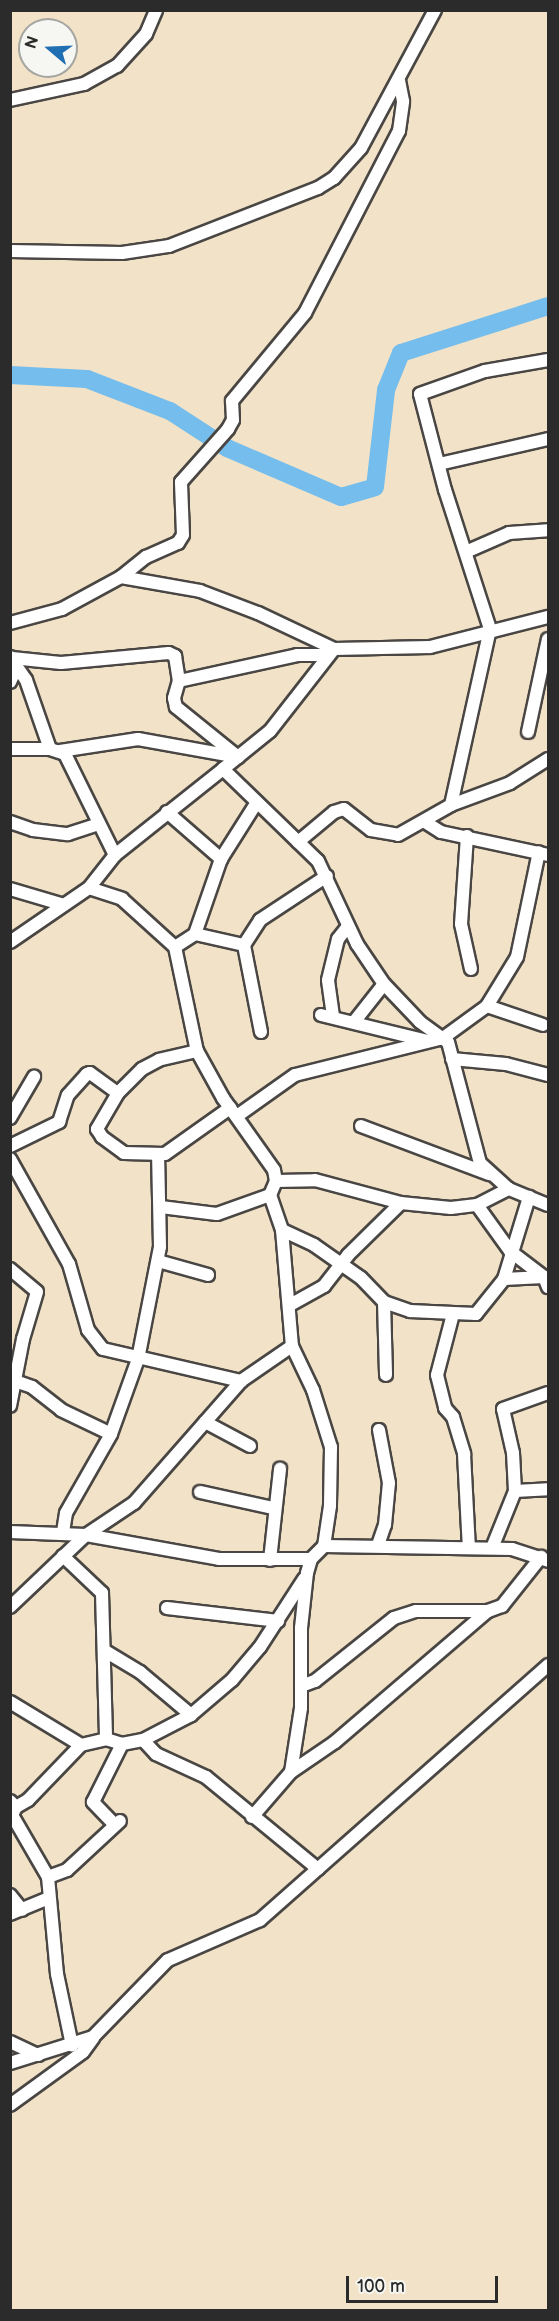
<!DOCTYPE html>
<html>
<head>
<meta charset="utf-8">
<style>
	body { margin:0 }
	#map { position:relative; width:559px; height:2321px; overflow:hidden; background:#f1e2c8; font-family:"Balsamiq Sans",sans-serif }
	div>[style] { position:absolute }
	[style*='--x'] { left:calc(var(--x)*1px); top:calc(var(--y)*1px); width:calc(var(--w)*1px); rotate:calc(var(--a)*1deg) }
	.river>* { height:18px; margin:-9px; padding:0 9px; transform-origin:9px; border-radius:9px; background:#74bdec }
	.roads { filter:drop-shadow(2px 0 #494643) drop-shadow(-2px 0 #494643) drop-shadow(0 2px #494643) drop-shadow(0 -2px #494643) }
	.street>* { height:12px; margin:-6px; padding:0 6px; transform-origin:6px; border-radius:6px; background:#fff }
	span { translate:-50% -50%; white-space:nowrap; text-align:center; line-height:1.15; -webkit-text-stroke:6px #f6f6f2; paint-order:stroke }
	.frame { position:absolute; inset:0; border:12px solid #2b2b2b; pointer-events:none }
	.north { position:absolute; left:18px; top:18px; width:60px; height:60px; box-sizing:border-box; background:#f6f6f2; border:2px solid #a5a5a2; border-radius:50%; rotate:289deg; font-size:16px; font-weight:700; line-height:24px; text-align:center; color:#2b2b2b }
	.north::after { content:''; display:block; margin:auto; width:21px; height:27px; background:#1f6fb2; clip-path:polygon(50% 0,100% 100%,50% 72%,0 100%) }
	.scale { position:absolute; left:346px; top:2276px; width:152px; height:27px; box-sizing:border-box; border:3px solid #2b2b2b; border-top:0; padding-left:8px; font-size:18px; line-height:21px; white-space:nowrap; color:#2b2b2b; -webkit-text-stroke:4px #f6f6f2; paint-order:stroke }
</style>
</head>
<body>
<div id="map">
	<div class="river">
		<div style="--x:10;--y:375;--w:77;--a:3"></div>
		<div style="--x:87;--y:379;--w:89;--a:21.1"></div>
		<div style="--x:170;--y:411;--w:68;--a:33"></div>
		<div style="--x:227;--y:448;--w:124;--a:23.3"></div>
		<div style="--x:341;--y:497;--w:35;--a:-16"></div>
		<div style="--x:375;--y:487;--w:98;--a:-83.5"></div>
		<div style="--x:386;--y:390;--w:40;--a:-68"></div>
		<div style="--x:401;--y:353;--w:154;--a:-17.7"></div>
	</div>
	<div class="roads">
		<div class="street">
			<div style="--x:10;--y:100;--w:76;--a:-12.2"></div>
			<div style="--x:84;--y:84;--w:38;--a:-29"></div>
			<div style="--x:117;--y:66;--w:43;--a:-47.8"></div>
			<div style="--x:146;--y:34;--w:26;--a:-67"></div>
			<div style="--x:10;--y:251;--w:112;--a:1"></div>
			<div style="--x:122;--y:253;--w:48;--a:-8.5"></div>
			<div style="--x:169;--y:246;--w:160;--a:-21.3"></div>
			<div style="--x:318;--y:188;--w:19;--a:-32"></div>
			<div style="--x:334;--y:178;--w:40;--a:-48"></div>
			<div style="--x:361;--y:148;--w:157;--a:-61.8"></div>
			<div style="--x:439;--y:464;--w:112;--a:-12.9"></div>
			<div style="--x:468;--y:551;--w:45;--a:-23.7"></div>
			<div style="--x:509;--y:533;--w:39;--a:-4"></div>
			<div style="--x:121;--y:577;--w:80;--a:10"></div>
			<div style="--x:200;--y:591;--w:62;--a:20.8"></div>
			<div style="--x:258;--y:613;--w:84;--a:25.3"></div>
			<div style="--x:10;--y:623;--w:54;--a:-15.1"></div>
			<div style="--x:62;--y:609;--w:67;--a:-28.5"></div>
			<div style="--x:121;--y:577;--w:32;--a:-39"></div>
			<div style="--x:146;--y:557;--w:35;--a:-24"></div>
			<div style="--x:178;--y:543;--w:9;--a:-58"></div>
			<div style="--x:183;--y:535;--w:53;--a:-92.2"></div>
			<div style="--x:181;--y:482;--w:71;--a:-48.4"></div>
			<div style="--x:228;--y:429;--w:10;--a:-61"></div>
			<div style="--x:233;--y:420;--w:19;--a:-93"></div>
			<div style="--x:232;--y:401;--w:114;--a:-50.3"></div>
			<div style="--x:305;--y:313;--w:205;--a:-62.7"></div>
			<div style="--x:399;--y:131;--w:30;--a:-82"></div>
			<div style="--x:403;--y:101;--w:20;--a:-101"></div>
			<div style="--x:10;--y:657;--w:28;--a:55"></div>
			<div style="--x:26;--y:680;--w:73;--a:70.8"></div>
			<div style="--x:12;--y:658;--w:49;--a:5.8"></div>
			<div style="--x:61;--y:663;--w:108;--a:-5.3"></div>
			<div style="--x:169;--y:653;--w:7;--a:27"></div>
			<div style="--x:175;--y:656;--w:25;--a:81"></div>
			<div style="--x:179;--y:681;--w:121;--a:-12.4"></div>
			<div style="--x:297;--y:655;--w:31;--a:0"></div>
			<div style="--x:10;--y:682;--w:17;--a:-66"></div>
			<div style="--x:528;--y:732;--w:95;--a:-77.9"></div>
			<div style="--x:10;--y:749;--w:40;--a:0"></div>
			<div style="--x:50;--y:749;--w:16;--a:18"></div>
			<div style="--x:65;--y:754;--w:113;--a:63.7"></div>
			<div style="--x:60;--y:751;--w:79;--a:-8.7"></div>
			<div style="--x:138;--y:739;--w:102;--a:10.2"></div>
			<div style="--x:238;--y:757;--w:80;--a:-141.1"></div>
			<div style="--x:176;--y:707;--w:9;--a:-103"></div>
			<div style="--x:174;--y:698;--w:18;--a:-74"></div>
			<div style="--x:223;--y:769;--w:60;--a:-39"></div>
			<div style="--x:270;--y:731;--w:104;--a:-52"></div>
			<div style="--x:334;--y:649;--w:96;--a:-1.2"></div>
			<div style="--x:430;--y:647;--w:122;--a:-14.3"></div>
			<div style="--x:451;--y:805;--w:180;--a:-77.5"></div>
			<div style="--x:490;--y:629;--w:146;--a:-107.9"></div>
			<div style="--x:445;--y:490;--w:99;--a:-104.6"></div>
			<div style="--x:420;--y:394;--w:69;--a:-19.5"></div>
			<div style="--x:485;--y:371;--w:64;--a:-9.9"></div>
			<div style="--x:167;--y:812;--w:72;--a:41"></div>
			<div style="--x:10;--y:822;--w:24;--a:19"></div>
			<div style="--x:33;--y:830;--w:35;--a:7"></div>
			<div style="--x:68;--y:834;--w:32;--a:-18"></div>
			<div style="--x:425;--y:822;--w:19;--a:32"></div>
			<div style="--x:441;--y:832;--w:109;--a:12.1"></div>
			<div style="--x:467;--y:836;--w:88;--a:93.9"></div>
			<div style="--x:461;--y:924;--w:46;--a:77.5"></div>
			<div style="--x:298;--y:842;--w:47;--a:-39.8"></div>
			<div style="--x:334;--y:812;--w:10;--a:-17"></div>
			<div style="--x:344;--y:809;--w:34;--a:38"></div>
			<div style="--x:371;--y:830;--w:27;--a:10"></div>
			<div style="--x:398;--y:835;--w:61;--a:-29.5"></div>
			<div style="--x:451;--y:805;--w:63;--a:-20.4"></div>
			<div style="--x:510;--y:783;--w:45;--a:-32.3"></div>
			<div style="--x:89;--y:888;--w:35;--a:18"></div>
			<div style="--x:122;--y:899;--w:72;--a:42.2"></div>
			<div style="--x:175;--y:947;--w:106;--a:78.1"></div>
			<div style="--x:197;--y:1051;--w:54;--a:61"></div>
			<div style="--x:223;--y:1098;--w:88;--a:54.7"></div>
			<div style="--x:274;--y:1170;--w:11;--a:80"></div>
			<div style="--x:276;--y:1181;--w:15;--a:113"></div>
			<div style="--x:270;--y:1195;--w:37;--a:71"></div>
			<div style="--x:282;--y:1230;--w:116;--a:85.1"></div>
			<div style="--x:292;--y:1346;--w:49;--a:64.5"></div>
			<div style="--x:313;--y:1390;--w:60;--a:72.5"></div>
			<div style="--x:331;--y:1447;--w:59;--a:91"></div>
			<div style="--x:330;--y:1506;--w:40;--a:98.5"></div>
			<div style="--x:10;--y:889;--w:53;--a:16.4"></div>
			<div style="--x:195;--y:934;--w:79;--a:-70.9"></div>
			<div style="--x:221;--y:859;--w:67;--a:-57.7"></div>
			<div style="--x:10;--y:942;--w:96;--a:-34.4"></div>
			<div style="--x:89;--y:888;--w:42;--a:-51.8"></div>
			<div style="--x:115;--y:855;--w:138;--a:-38.5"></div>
			<div style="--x:223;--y:769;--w:132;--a:44.1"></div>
			<div style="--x:318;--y:861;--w:92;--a:64.8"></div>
			<div style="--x:357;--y:944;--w:48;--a:56"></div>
			<div style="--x:384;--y:984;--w:52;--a:46.5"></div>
			<div style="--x:420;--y:1022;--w:34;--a:36"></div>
			<div style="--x:448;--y:1042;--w:125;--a:75.2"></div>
			<div style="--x:480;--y:1163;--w:39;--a:42"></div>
			<div style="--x:509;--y:1189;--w:42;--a:22.3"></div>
			<div style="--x:175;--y:947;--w:24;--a:-33"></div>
			<div style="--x:195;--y:934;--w:50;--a:12.7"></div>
			<div style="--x:487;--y:1006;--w:59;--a:18.7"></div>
			<div style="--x:321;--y:1015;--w:110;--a:13.7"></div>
			<div style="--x:333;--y:1016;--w:36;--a:-98"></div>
			<div style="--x:328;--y:980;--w:42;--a:-76.3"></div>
			<div style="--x:338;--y:939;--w:16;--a:-52"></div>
			<div style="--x:354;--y:1022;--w:48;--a:-51.7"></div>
			<div style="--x:261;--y:1032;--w:89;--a:-101.1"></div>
			<div style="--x:244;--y:945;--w:30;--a:-57"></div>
			<div style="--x:260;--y:920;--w:80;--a:-33.3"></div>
			<div style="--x:197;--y:1051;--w:39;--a:167"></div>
			<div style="--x:159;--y:1060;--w:19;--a:152"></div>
			<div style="--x:142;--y:1069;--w:34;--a:135"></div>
			<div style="--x:118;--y:1093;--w:42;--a:120.3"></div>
			<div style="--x:97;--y:1129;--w:9;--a:58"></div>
			<div style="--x:102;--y:1137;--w:27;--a:36"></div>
			<div style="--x:124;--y:1153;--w:41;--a:1.4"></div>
			<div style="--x:165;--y:1154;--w:80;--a:-35.3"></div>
			<div style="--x:452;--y:1059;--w:54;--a:5.3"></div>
			<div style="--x:506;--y:1064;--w:43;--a:14.7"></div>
			<div style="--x:237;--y:1116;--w:71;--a:-35.3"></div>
			<div style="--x:295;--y:1075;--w:153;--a:-14"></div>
			<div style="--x:443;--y:1038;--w:54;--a:-36"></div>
			<div style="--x:487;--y:1006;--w:57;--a:-58.5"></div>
			<div style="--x:517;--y:957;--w:107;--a:-78.2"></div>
			<div style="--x:10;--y:1118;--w:48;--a:-59.7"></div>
			<div style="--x:361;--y:1126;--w:137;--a:20.6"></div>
			<div style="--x:10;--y:1146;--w:55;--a:-26.1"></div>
			<div style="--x:59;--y:1122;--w:28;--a:-72"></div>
			<div style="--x:68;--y:1095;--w:28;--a:-48"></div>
			<div style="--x:87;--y:1074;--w:3;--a:-18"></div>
			<div style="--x:90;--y:1073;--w:34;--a:36"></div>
			<div style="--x:10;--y:1159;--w:120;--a:60.7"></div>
			<div style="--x:69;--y:1264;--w:69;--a:73.9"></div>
			<div style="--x:88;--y:1330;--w:24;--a:52"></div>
			<div style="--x:103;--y:1349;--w:142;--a:13.1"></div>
			<div style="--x:276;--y:1181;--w:39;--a:-1"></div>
			<div style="--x:315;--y:1180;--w:89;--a:15"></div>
			<div style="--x:401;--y:1203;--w:50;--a:5.7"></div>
			<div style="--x:451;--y:1208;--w:26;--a:-7"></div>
			<div style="--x:477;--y:1205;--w:36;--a:-27"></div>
			<div style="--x:477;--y:1205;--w:57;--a:54.3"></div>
			<div style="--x:510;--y:1251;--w:43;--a:37.4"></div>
			<div style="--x:544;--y:1277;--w:11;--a:68"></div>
			<div style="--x:161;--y:1207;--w:56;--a:7.1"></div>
			<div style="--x:217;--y:1214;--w:56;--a:-19.7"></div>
			<div style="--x:282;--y:1230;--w:35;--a:25"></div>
			<div style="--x:314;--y:1245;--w:57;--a:35.1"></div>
			<div style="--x:361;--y:1278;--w:33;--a:46"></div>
			<div style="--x:384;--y:1302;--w:28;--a:19"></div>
			<div style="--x:410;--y:1311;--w:66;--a:2.6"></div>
			<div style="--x:476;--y:1314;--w:45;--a:-51.3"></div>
			<div style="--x:504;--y:1279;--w:86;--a:-73"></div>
			<div style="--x:158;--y:1261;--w:52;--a:15.6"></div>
			<div style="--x:10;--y:1269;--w:35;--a:40"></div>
			<div style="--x:37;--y:1292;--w:49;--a:106.6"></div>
			<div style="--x:23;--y:1339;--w:68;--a:101"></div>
			<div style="--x:504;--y:1279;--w:40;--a:-2.9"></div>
			<div style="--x:384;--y:1302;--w:73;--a:88.4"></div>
			<div style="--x:290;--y:1305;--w:39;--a:-29"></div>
			<div style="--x:324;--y:1286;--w:39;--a:-52"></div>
			<div style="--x:348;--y:1255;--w:74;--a:-44.5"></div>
			<div style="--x:453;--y:1314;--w:63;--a:104.7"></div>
			<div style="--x:437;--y:1375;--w:34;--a:76"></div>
			<div style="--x:445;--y:1408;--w:12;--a:48"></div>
			<div style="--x:453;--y:1417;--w:39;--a:73"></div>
			<div style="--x:464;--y:1454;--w:94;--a:87"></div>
			<div style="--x:15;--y:1381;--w:18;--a:19"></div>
			<div style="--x:32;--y:1387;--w:37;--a:38"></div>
			<div style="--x:61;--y:1410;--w:55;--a:25.6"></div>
			<div style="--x:205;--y:1422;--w:51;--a:28.1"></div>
			<div style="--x:515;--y:1491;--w:33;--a:-3"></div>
			<div style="--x:200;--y:1492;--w:75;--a:12.4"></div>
			<div style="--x:10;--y:1532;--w:76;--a:2.3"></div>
			<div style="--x:86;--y:1535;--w:135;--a:10.2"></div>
			<div style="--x:219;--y:1559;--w:92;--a:0"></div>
			<div style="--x:63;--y:1532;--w:19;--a:-81"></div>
			<div style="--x:66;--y:1513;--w:91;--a:-60.3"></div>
			<div style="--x:111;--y:1434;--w:80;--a:-70.2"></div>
			<div style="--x:138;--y:1359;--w:114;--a:-78.9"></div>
			<div style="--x:160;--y:1247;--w:92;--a:-91.2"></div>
			<div style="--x:378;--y:1545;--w:21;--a:-71"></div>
			<div style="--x:385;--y:1525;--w:42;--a:-84.6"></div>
			<div style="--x:389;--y:1483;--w:54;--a:-100.7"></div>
			<div style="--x:492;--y:1548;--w:61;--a:-68"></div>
			<div style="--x:515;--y:1491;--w:38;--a:-93"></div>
			<div style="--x:513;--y:1453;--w:45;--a:-102.8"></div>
			<div style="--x:503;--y:1409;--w:48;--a:-19.6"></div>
			<div style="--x:63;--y:1556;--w:54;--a:43.5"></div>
			<div style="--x:102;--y:1593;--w:146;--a:88.4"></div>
			<div style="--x:270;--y:1560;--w:92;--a:-83.7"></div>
			<div style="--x:10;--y:1607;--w:105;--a:-43.5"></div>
			<div style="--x:86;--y:1535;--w:58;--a:-33.7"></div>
			<div style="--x:134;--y:1503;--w:162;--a:-48.7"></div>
			<div style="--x:241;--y:1381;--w:62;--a:-34.5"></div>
			<div style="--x:167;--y:1608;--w:112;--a:6.7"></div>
			<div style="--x:105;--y:1651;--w:41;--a:31"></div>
			<div style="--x:140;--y:1672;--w:67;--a:40.1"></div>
			<div style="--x:301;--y:1686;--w:15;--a:-20"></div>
			<div style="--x:315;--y:1681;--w:101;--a:-38.6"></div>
			<div style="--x:394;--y:1618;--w:23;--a:-18"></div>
			<div style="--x:416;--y:1611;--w:72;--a:0"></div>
			<div style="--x:488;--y:1611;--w:15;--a:-20"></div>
			<div style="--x:502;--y:1606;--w:63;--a:-51.5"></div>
			<div style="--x:10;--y:1702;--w:83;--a:31.2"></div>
			<div style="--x:143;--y:1740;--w:19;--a:47"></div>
			<div style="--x:156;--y:1754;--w:55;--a:24.7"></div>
			<div style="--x:206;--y:1777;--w:145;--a:39.4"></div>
			<div style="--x:291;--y:1772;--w:53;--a:-34.3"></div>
			<div style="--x:335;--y:1742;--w:201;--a:-40.6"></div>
			<div style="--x:10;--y:1801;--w:8;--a:45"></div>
			<div style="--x:16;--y:1807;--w:14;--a:-30"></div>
			<div style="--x:28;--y:1800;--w:76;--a:-46.1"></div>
			<div style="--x:81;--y:1745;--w:26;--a:-13"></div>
			<div style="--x:106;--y:1739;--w:17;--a:17"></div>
			<div style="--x:122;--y:1744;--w:21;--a:-11"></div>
			<div style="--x:143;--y:1740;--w:54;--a:-27.5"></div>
			<div style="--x:191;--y:1715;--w:54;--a:-40.5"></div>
			<div style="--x:232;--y:1680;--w:43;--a:-49.7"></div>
			<div style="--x:260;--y:1647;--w:81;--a:-57.1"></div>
			<div style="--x:16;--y:1807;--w:9;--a:117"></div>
			<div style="--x:12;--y:1815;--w:72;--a:59.9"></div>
			<div style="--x:48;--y:1877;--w:97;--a:84.7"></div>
			<div style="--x:57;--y:1974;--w:73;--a:78.1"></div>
			<div style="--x:252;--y:1817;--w:60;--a:-49.1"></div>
			<div style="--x:291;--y:1772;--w:65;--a:-81.1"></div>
			<div style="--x:301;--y:1708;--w:80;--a:-90"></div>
			<div style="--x:301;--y:1628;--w:55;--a:-83.8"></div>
			<div style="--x:307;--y:1573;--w:15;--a:-74"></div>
			<div style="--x:311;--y:1559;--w:18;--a:-45"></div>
			<div style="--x:324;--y:1546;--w:188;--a:0.9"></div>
			<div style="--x:512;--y:1549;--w:38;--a:18"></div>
			<div style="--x:115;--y:1825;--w:32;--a:-134"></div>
			<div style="--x:93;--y:1802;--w:65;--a:-63.4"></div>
			<div style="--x:48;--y:1877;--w:20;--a:-20"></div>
			<div style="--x:67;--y:1870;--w:72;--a:-42.8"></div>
			<div style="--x:10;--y:1895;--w:19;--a:51"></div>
			<div style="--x:10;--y:1914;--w:42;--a:-22.3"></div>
			<div style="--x:10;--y:2042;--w:31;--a:25"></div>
			<div style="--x:10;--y:2063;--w:87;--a:-17.4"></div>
			<div style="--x:93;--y:2037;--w:107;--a:-45.8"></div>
			<div style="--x:168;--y:1960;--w:100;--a:-23.5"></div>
			<div style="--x:260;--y:1920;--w:385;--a:-41.5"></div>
			<div style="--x:10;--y:2105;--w:90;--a:-36"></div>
			<div style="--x:83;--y:2052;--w:17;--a:-54"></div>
		</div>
	</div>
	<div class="frame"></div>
	<div class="north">N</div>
	<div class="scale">100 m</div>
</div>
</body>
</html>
